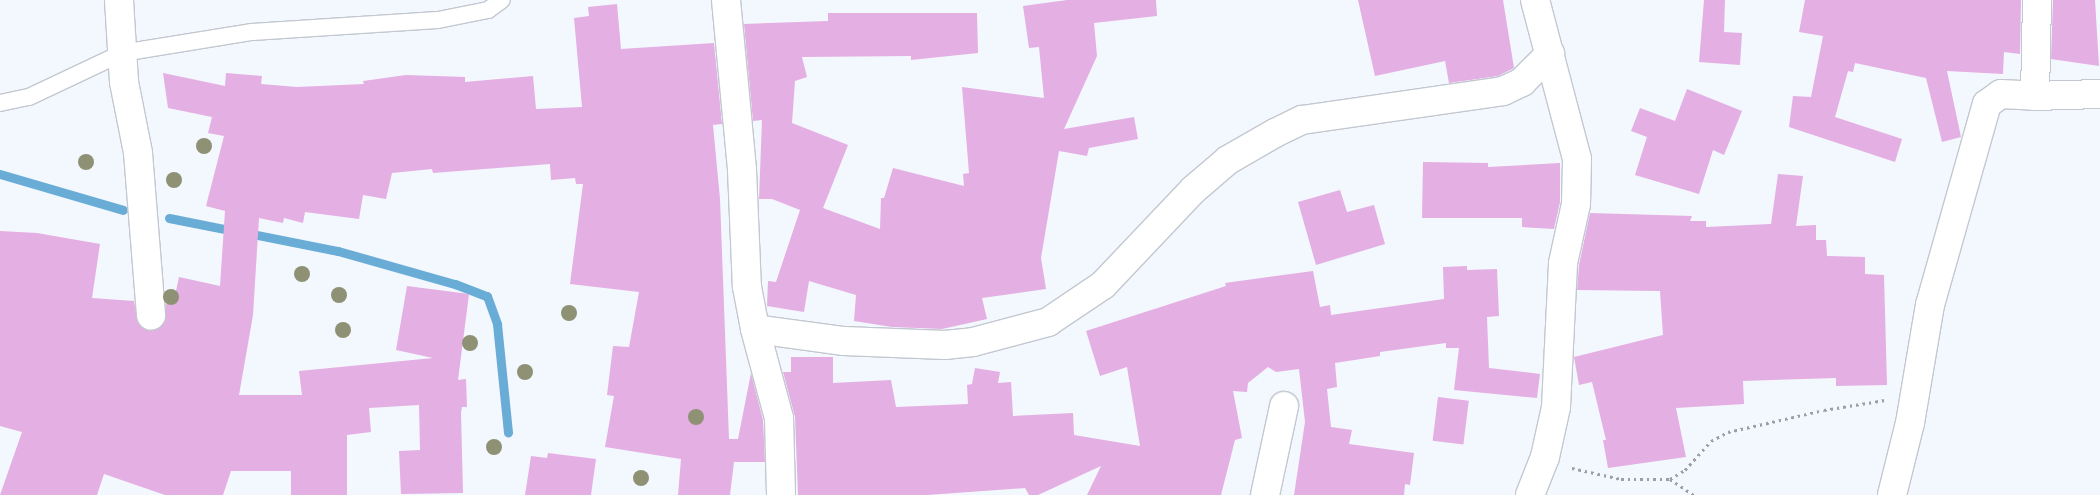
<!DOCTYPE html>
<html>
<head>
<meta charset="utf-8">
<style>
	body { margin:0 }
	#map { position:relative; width:2100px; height:495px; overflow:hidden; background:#f3f7fe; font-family:"Fira Sans Condensed",sans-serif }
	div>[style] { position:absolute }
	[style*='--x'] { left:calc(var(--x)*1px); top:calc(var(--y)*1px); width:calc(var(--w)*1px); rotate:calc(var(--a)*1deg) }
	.stream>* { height:9px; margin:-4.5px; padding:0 4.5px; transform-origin:4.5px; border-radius:4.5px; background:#69add7 }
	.building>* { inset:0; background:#e4afe3; transform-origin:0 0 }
	.path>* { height:3px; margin-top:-1.5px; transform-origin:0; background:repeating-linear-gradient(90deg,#9ca0a5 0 2.5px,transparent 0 6.5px) }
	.roads { filter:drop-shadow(1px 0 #c3c8d0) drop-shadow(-1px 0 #c3c8d0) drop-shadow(0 1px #c3c8d0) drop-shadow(0 -1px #c3c8d0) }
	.service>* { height:16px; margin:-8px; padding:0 8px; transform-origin:8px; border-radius:8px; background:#fff }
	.minor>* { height:28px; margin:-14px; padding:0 14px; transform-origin:14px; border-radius:14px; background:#fff }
	.trees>* { width:16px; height:16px; margin:-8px; border-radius:50%; background:#8e9174 }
	span { translate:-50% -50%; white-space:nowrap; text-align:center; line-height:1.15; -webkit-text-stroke:4.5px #fff; paint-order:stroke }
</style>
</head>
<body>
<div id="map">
	<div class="stream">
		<div style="--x:0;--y:174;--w:128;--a:16.3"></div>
		<div style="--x:169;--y:218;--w:66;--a:11.3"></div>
		<div style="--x:247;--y:233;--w:93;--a:11.2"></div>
		<div style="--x:338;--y:251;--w:122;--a:15.8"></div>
		<div style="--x:455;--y:284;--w:34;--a:21"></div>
		<div style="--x:487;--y:296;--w:30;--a:70"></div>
		<div style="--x:497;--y:324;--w:109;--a:84.2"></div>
	</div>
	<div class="building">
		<div style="clip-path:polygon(1067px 0,1156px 0,1157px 16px,1094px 23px,1097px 56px,1064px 129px,1134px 117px,1138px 139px,1089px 148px,1087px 156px,1059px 151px,1041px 258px,1046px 289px,982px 298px,987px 319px,942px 329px,892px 327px,854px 321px,856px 295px,809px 281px,804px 312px,767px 306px,768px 281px,776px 282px,800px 210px,772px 199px,759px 199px,762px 120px,753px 121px,744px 24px,828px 21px,828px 13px,977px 13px,978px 53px,911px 60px,911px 56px,802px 57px,807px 77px,795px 81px,792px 123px,848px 145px,823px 208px,880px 229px,881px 198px,884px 198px,893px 168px,964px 186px,963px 174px,969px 173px,962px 87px,1044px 98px,1039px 47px,1029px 48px,1023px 6px)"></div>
		<div style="clip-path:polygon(1358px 0,1503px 0,1514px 68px,1498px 76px,1449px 83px,1445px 61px,1375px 76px)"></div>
		<div style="clip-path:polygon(1704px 0,1725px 0,1724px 32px,1742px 33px,1740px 65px,1699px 62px)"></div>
		<div style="clip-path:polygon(1805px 0,2021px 0,2020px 54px,2004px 52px,2003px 74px,1947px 71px,1961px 137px,1942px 142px,1926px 78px,1855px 63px,1853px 72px,1848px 71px,1835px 117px,1902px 139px,1895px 162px,1789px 127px,1793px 96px,1811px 97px,1823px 36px,1799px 32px)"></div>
		<div style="clip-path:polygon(2053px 0,2095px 0,2099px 66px,2051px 59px)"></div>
		<div style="clip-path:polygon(617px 4px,621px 49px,714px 43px,722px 124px,713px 125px,720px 199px,729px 439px,738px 439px,751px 373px,763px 420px,765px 462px,734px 462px,730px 495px,678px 495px,681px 459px,605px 447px,614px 396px,607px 395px,613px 346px,629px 347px,639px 292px,570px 284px,583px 184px,576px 184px,575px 178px,551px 180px,550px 164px,433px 173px,432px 169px,392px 173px,386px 199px,363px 195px,359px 219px,305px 212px,303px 223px,284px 218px,283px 223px,259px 218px,253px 315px,239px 395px,302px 395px,299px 371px,433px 358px,396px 350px,407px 286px,469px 294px,458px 380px,466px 379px,467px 407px,462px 407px,461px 413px,463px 493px,401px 494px,399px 451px,420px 450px,419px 405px,369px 408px,371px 432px,347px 435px,347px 495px,291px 495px,291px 471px,231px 471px,223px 495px,165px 495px,104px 474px,97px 495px,0 495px,22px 432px,0 426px,0 231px,37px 233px,100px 244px,92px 298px,134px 301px,138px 323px,145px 329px,159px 328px,165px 322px,166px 304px,173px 305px,179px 277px,220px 286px,225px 211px,206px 206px,224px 136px,208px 133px,212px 117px,168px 108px,163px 73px,225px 86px,226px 73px,262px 76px,261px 84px,297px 87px,364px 84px,363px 81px,406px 75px,465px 77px,465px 82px,533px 76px,536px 109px,582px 107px,574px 18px,589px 16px,588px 7px)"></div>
		<div style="clip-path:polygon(1687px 89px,1742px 111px,1724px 155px,1713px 150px,1699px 194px,1635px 175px,1647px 137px,1631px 131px,1640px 108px,1675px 121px)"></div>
		<div style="clip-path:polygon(1423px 162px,1488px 163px,1488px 167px,1560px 163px,1560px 202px,1554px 229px,1522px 227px,1522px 218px,1422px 218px)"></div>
		<div style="clip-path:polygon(1778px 174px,1803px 176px,1796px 226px,1816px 225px,1816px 240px,1826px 240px,1827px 256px,1865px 257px,1865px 274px,1884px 275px,1887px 385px,1836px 386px,1836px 378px,1743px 381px,1744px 404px,1676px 408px,1686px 457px,1608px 468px,1603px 440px,1606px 440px,1592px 382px,1579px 385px,1574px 357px,1663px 335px,1660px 291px,1577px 290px,1579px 265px,1590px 213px,1692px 216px,1690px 221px,1706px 221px,1706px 227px,1771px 224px)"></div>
		<div style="clip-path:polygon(1340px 190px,1347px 212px,1374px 205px,1385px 244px,1316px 265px,1298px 202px)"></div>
		<div style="clip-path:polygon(1467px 266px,1467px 270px,1497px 269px,1499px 316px,1487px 317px,1489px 368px,1540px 374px,1537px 398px,1454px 390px,1459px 348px,1446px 348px,1446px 343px,1380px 352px,1380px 356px,1335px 363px,1337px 387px,1327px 389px,1331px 427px,1352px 430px,1349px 444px,1414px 453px,1410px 485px,1405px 484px,1404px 495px,1294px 495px,1305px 422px,1299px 369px,1276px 372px,1268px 367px,1248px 383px,1247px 392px,1233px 391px,1242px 438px,1235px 440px,1221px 495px,1087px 495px,1101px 466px,1038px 495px,1029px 495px,1025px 488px,927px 495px,798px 495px,795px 417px,783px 372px,791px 372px,791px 357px,833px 357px,833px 383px,891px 380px,896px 407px,968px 404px,967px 385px,972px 384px,975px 368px,1000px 372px,998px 383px,1011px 382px,1013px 416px,1073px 413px,1074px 435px,1140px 446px,1127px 367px,1100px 376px,1086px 331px,1226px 286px,1225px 283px,1313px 271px,1320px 307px,1330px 305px,1331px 315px,1444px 299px,1443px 267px)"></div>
		<div style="left:1438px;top:397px;width:31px;height:44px;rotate:7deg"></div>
		<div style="clip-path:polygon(548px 453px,596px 459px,591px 495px,525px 495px,531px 456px,547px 458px)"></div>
	</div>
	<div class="path">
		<div style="--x:1572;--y:468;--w:50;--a:12.7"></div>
		<div style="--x:1621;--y:479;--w:49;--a:0"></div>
		<div style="--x:1670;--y:479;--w:17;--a:-31"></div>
		<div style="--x:1685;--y:470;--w:39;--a:-48"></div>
		<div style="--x:1711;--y:441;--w:19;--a:-28"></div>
		<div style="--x:1728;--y:432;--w:98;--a:-12.9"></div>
		<div style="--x:1824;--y:410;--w:62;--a:-9.3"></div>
		<div style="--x:1670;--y:479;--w:29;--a:34"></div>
	</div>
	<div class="roads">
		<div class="service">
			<div style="--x:0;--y:103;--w:30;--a:-12"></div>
			<div style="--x:29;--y:97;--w:103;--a:-25.3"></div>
			<div style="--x:122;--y:53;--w:132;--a:-9.2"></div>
			<div style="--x:252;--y:32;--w:186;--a:-3.7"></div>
			<div style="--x:438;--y:20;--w:51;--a:-11.3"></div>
			<div style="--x:488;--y:10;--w:17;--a:-36"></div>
		</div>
		<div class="minor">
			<div style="--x:119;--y:0;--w:82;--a:86.5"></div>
			<div style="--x:124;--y:82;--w:72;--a:78.8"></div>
			<div style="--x:138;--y:153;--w:163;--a:85.4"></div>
			<div style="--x:726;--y:0;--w:171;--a:84.6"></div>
			<div style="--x:742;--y:170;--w:117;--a:87.6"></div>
			<div style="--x:747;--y:287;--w:43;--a:79.2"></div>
			<div style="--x:755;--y:329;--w:92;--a:74.9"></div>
			<div style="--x:779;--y:418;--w:77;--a:88.5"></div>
			<div style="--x:2035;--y:96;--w:96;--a:-88.8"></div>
			<div style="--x:755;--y:329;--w:90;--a:7.7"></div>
			<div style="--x:844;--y:341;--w:101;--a:2.3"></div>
			<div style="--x:945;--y:345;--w:28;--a:-6"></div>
			<div style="--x:973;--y:342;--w:78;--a:-14.9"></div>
			<div style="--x:1048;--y:322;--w:66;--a:-33.9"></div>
			<div style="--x:1103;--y:285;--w:131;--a:-46.5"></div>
			<div style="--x:1193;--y:190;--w:46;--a:-40.6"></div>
			<div style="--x:1228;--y:160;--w:54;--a:-29.9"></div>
			<div style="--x:1275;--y:133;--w:30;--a:-26"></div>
			<div style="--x:1302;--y:120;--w:203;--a:-8.2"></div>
			<div style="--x:1503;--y:91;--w:21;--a:-25"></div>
			<div style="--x:1522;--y:82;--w:40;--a:-45"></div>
			<div style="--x:1265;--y:495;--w:91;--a:-77.9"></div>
			<div style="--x:1530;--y:495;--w:41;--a:-68.5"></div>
			<div style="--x:1545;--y:457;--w:51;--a:-77.6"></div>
			<div style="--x:1556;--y:407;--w:144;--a:-87.2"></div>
			<div style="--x:1563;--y:263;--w:60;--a:-77.6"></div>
			<div style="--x:1576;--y:204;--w:45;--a:-88.7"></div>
			<div style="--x:1577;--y:159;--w:164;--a:-104.8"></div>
			<div style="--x:1892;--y:495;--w:74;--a:-76"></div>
			<div style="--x:1910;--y:423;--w:120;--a:-80.4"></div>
			<div style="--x:1930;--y:305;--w:209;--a:-74.2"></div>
			<div style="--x:1987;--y:104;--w:17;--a:-36"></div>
			<div style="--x:2001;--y:94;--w:34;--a:3"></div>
			<div style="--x:2035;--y:96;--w:65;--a:-1.8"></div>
		</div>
	</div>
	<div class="trees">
		<div style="left:204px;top:146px"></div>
		<div style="left:86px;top:162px"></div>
		<div style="left:174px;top:180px"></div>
		<div style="left:302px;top:274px"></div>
		<div style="left:339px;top:295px"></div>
		<div style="left:171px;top:297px"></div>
		<div style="left:569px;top:313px"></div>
		<div style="left:343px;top:330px"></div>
		<div style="left:470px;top:343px"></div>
		<div style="left:525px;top:372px"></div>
		<div style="left:696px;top:417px"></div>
		<div style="left:494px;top:447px"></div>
		<div style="left:641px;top:478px"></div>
	</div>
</div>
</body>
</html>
